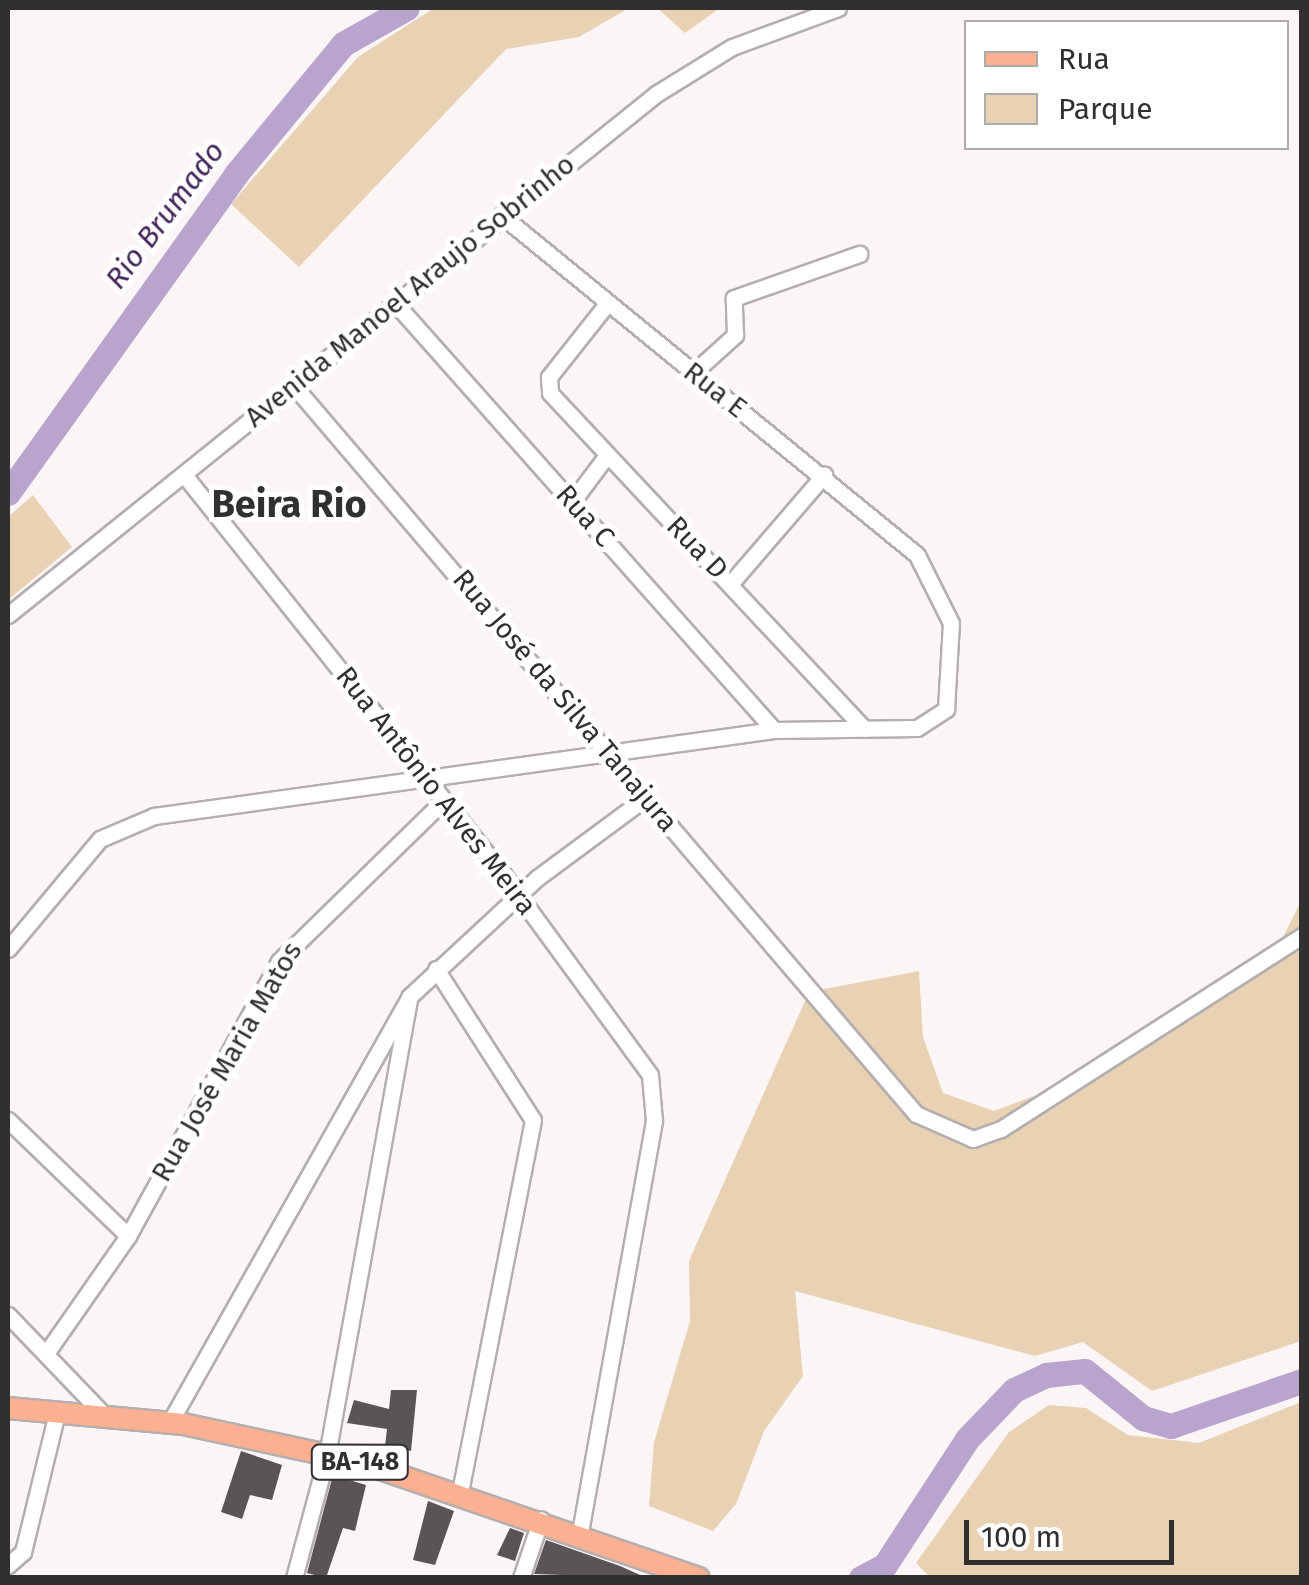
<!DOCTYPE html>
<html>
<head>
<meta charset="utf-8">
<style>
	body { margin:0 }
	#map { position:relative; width:1309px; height:1585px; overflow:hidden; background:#fcf5f6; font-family:"Fira Sans",sans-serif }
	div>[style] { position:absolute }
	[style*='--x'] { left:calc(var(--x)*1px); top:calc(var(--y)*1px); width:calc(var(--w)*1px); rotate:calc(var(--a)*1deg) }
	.green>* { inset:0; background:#e9d1b4 }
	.river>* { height:25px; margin:-12.5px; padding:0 12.5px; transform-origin:12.5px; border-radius:12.5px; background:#b9a4cd }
	.building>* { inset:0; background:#595557 }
	.roads { filter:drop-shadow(2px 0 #b4aeae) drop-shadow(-2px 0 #b4aeae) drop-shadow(0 2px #b4aeae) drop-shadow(0 -2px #b4aeae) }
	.minor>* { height:15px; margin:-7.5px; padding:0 7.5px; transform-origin:7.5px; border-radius:7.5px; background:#fff }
	.major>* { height:20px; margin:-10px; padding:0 10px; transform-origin:10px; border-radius:10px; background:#fcb092 }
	span { translate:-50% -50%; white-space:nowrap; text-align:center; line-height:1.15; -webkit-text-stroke:10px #fff; paint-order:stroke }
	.shield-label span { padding:2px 8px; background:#fff; border:2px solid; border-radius:8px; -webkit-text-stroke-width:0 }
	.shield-label { font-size:25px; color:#312f2f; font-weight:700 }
	.street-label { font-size:28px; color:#312f2f }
	.water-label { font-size:30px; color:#44275a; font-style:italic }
	.district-label { font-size:38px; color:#312f2f; font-weight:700 }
	.frame { position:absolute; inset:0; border:10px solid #312f2f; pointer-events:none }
	.legend { position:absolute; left:964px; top:20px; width:325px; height:130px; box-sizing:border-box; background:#fff; border:2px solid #adacac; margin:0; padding:12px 18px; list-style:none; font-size:30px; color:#312f2f }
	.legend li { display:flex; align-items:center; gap:20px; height:50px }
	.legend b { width:50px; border:2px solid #adacac }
	.scale { position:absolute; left:964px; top:1520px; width:210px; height:45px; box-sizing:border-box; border:5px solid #312f2f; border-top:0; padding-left:12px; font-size:30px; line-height:35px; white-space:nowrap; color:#312f2f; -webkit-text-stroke:8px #fff; paint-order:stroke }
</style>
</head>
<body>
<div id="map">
	<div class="green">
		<div style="clip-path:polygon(434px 8px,629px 8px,579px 37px,506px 49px,299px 267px,231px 204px,358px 57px)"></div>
		<div style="clip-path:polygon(657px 8px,720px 8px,685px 33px)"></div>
		<div style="clip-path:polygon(33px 495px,72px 547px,8px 600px,8px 517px)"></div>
		<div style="clip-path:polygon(1301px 901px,1301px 1341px,1152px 1391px,1083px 1342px,1035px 1356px,795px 1291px,803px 1376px,764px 1431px,736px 1504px,713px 1531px,649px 1506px,654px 1442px,690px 1321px,689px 1261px,809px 992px,919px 971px,923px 1037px,943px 1093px,994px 1111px,1103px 1070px,1274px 955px)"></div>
		<div style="clip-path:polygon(1301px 1402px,1301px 1577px,931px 1578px,916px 1563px,1009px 1432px,1049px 1405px,1086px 1408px,1128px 1435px,1199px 1443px)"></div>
	</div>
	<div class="river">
		<div style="--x:8;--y:493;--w:392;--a:-54.4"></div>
		<div style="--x:236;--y:174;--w:168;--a:-50.5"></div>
		<div style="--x:343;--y:44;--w:73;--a:-29.4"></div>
		<div style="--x:861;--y:1578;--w:27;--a:-28"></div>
		<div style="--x:885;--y:1565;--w:150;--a:-56.9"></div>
		<div style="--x:967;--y:1439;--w:68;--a:-46.2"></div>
		<div style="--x:1014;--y:1390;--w:35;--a:-25"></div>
		<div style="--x:1046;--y:1375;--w:39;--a:-6"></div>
		<div style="--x:1085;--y:1371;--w:75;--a:39"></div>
		<div style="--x:1143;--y:1418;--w:29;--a:16"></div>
		<div style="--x:1171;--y:1426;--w:139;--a:-19"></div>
	</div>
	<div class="building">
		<div style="clip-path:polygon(391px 1390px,417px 1390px,411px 1451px,385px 1446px,387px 1429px,347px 1423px,354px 1400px,389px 1409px)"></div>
		<div style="clip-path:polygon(241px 1451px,282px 1465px,272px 1500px,250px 1495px,242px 1519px,221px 1512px)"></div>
		<div style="clip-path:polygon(333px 1475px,366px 1485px,355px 1531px,343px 1528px,326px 1578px,307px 1573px)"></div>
		<div style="clip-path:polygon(428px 1501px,454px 1511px,435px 1565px,413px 1560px)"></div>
		<div style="clip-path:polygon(510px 1528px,524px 1533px,515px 1561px,497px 1555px)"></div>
		<div style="clip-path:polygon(546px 1540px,620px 1566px,647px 1578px,534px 1574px)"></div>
	</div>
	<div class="roads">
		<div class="minor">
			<div style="--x:395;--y:303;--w:571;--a:48.41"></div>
			<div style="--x:606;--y:305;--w:92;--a:128.4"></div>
			<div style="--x:549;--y:377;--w:16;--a:86"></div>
			<div style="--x:550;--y:393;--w:460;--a:46.9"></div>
			<div style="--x:693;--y:373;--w:57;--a:-42.1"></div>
			<div style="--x:735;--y:335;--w:37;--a:-92"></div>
			<div style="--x:734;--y:298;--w:133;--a:-19.4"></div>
			<div style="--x:294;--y:386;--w:958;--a:49.49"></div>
			<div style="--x:916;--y:1114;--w:62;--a:23.7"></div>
			<div style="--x:973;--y:1139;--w:30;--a:-20"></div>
			<div style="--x:1001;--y:1129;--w:358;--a:-32.7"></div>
			<div style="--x:185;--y:476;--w:509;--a:51.38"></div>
			<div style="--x:503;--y:874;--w:249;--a:53.8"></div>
			<div style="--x:650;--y:1075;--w:46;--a:85"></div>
			<div style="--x:654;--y:1121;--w:417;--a:100.2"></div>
			<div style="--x:572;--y:502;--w:59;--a:-53.3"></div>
			<div style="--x:731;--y:583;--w:143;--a:-49.3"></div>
			<div style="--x:8;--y:615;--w:831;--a:-38.8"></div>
			<div style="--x:656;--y:94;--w:89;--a:-31.7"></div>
			<div style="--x:732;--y:47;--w:113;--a:-20.2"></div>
			<div style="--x:8;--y:949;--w:143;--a:-50.1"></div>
			<div style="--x:100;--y:839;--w:59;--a:-23.1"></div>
			<div style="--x:154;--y:816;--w:626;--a:-7.9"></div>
			<div style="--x:774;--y:730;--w:143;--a:-0.8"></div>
			<div style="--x:917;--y:728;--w:35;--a:-33"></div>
			<div style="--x:946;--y:709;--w:86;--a:-86.7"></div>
			<div style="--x:951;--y:623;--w:76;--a:-116.6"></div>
			<div style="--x:917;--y:555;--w:537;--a:-140.74"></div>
			<div style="--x:436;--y:969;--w:179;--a:57.3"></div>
			<div style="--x:533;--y:1120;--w:379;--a:101.1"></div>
			<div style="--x:8;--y:1120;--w:167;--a:44"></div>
			<div style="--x:8;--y:1315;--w:140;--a:46.2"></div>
			<div style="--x:47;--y:1352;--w:141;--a:-55.1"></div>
			<div style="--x:128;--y:1236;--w:314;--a:-61.2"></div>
			<div style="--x:279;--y:961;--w:229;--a:-44.3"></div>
			<div style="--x:170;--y:1422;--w:488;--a:-60.6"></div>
			<div style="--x:409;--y:997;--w:175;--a:-42.9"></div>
			<div style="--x:537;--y:878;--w:124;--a:-36.5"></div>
			<div style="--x:637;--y:804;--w:15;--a:-79"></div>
			<div style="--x:8;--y:1565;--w:20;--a:-41"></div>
			<div style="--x:23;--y:1552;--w:143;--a:-76.3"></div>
			<div style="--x:294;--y:1578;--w:127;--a:-75"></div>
			<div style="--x:327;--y:1455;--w:462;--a:-79.8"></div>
			<div style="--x:521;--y:1578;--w:62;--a:-71.3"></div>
		</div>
		<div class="major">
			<div style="--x:8;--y:1408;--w:176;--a:5.2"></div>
			<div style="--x:183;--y:1424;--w:181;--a:12.1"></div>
			<div style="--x:360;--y:1462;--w:358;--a:18.9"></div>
		</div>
	</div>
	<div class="shield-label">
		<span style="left:360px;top:1462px">BA-148</span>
	</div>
	<div class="street-label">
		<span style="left:410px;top:291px;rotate:-39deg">Avenida Manoel Araujo Sobrinho</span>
		<span style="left:715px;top:390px;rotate:38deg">Rua E</span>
		<span style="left:585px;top:516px;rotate:48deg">Rua C</span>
		<span style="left:697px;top:548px;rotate:46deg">Rua D</span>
		<span style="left:565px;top:701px;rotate:50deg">Rua José da Silva Tanajura</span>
		<span style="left:436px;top:791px;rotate:52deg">Rua Antônio Alves Meira</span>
		<span style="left:227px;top:1062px;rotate:-60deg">Rua José Maria Matos</span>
	</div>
	<div class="water-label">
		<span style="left:165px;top:215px;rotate:-53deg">Rio Brumado</span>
	</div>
	<div class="district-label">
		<span style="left:289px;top:505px">Beira Rio</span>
	</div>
	<div class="frame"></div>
	<ul class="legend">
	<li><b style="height:12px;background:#fcb092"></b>Rua</li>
	<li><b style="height:28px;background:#e9d1b4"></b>Parque</li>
	</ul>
	<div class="scale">100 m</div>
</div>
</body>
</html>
